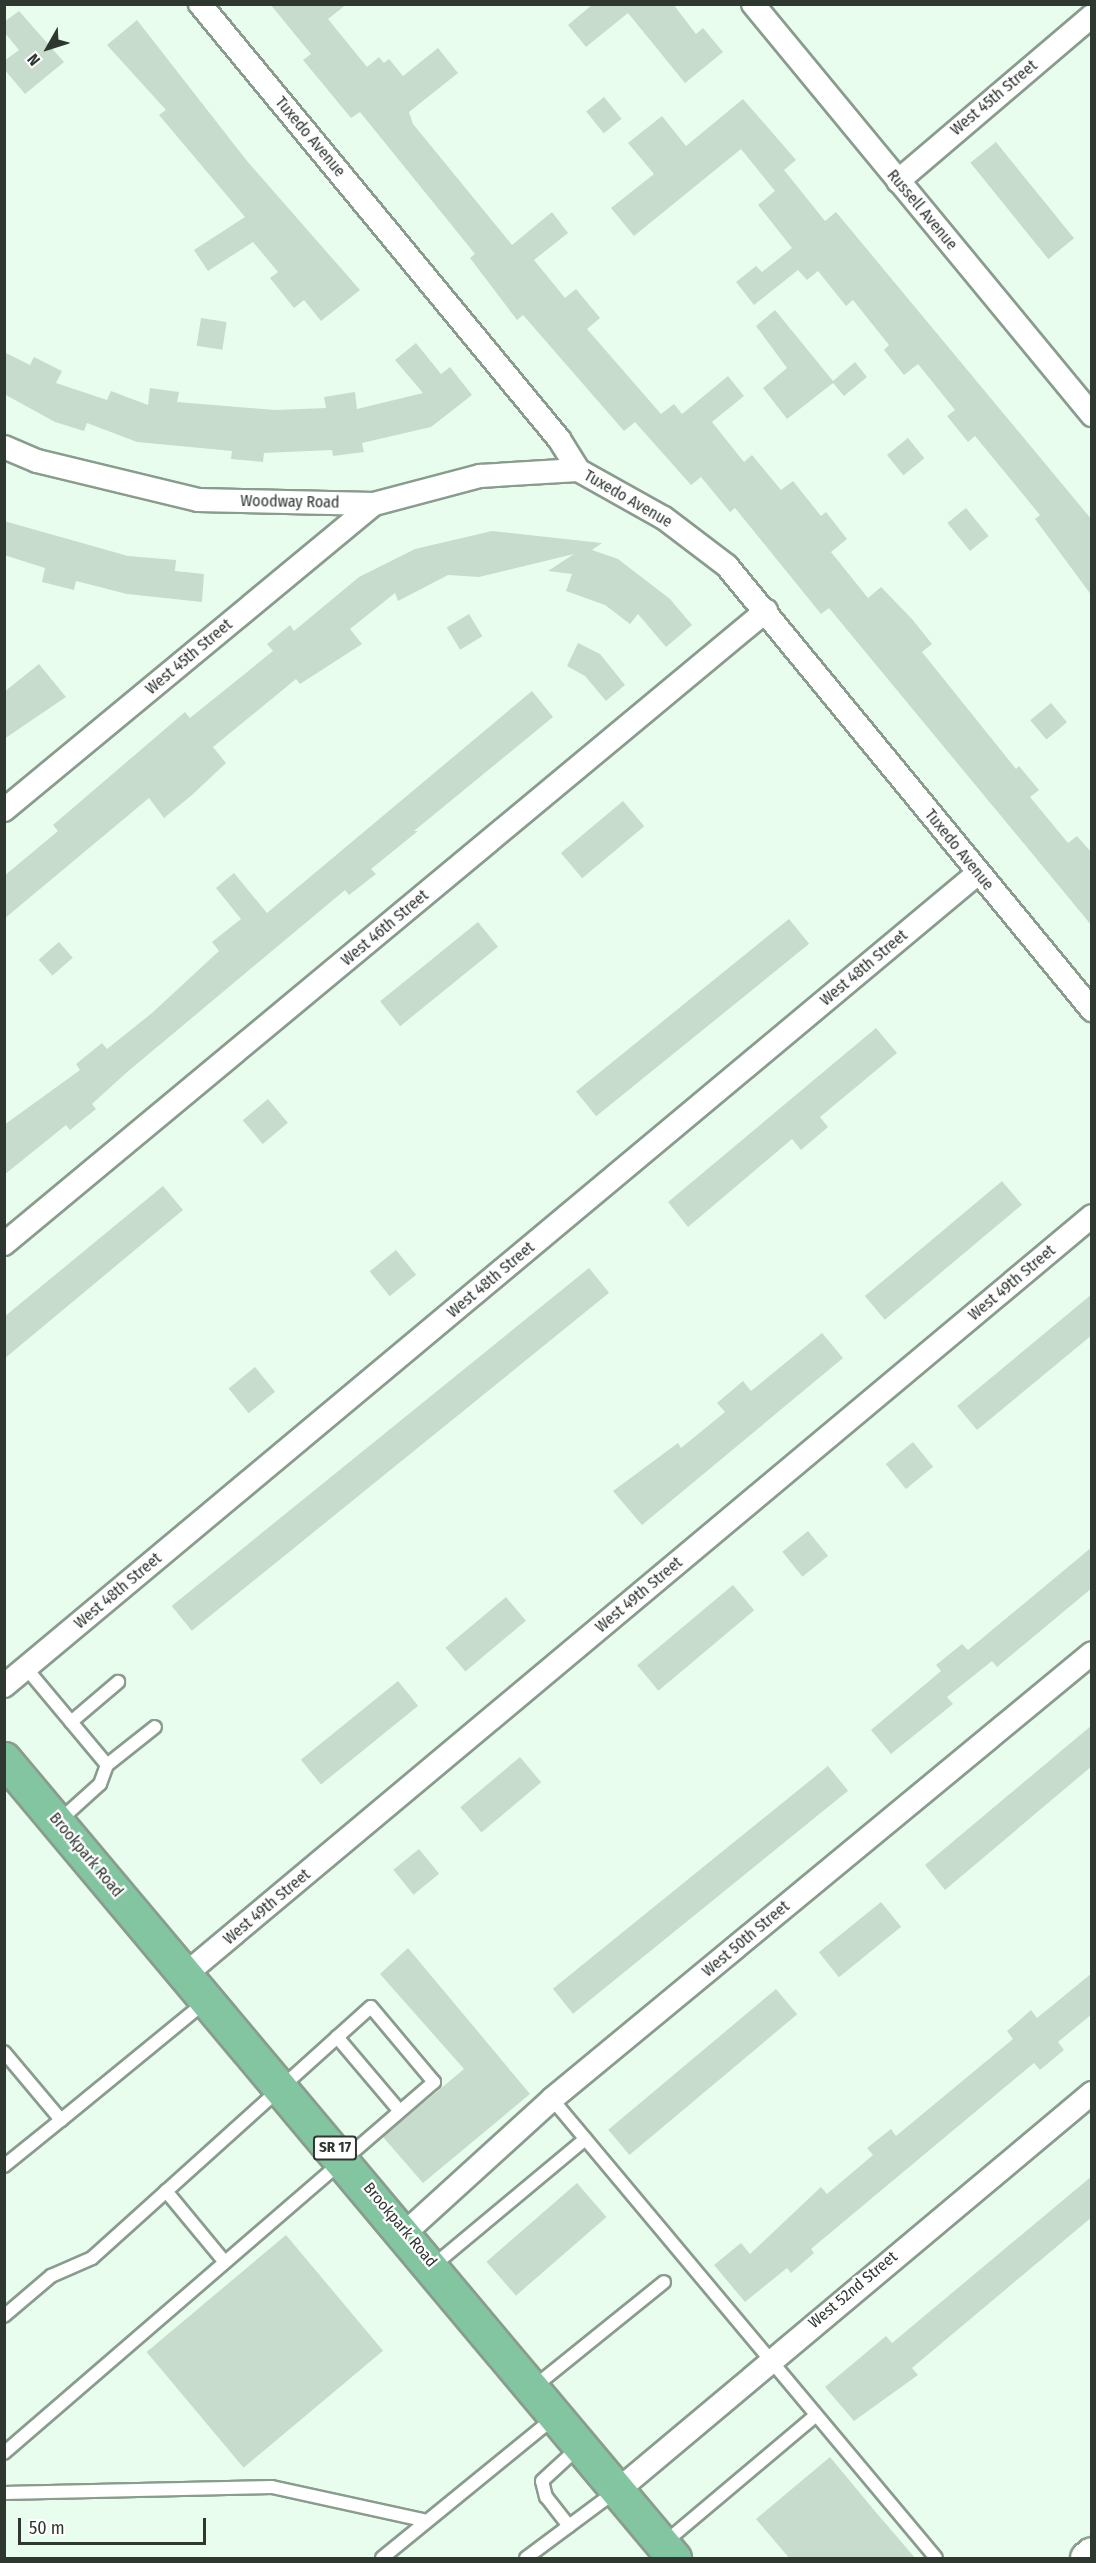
<!DOCTYPE html>
<html>
<head>
<meta charset="utf-8">
<style>
	body { margin:0 }
	#map { position:relative; width:1096px; height:2563px; overflow:hidden; background:#e9fdee; font-family:"Fira Sans Condensed",sans-serif }
	div>[style] { position:absolute }
	[style*='--x'] { left:calc(var(--x)*1px); top:calc(var(--y)*1px); width:calc(var(--w)*1px); rotate:calc(var(--a)*1deg) }
	.building>* { inset:0; background:#c8dccd; transform-origin:0 0 }
	.roads { filter:drop-shadow(2px 0 #899c8e) drop-shadow(-2px 0 #899c8e) drop-shadow(0 2px #899c8e) drop-shadow(0 -2px #899c8e) }
	.lane>* { height:12px; margin:-6px; padding:0 6px; transform-origin:6px; border-radius:6px; background:#fff }
	.street>* { height:22px; margin:-11px; padding:0 11px; transform-origin:11px; border-radius:11px; background:#fff }
	.secondary>* { height:33px; margin:-16.5px; padding:0 16.5px; transform-origin:16.5px; border-radius:16.5px; background:#fff }
	.primary>* { height:33px; margin:-16.5px; padding:0 16.5px; transform-origin:16.5px; border-radius:16.5px; background:#83c5a0 }
	span { translate:-50% -50%; white-space:nowrap; text-align:center; line-height:1.15; -webkit-text-stroke:4.5px #fff; paint-order:stroke }
	.shield-label span { padding:2px 4px; background:#fff; border:2px solid; border-radius:4px; -webkit-text-stroke-width:0 }
	.shield-label { font-size:15px; color:#2f3731; font-weight:700 }
	.street-label { font-size:16px; color:#2f3731 }
	.frame { position:absolute; inset:0; border:6px solid #2f3731; pointer-events:none }
	.north { position:absolute; left:18px; top:18px; width:60px; height:60px; -webkit-text-stroke:4px #fff; paint-order:stroke; rotate:231deg; font-size:16px; font-weight:700; line-height:24px; text-align:center; color:#2f3731 }
	.north::after { content:''; display:block; margin:auto; width:21px; height:27px; background:#2f3731; clip-path:polygon(50% 0,100% 100%,50% 72%,0 100%) }
	.scale { position:absolute; left:18px; top:2518px; width:188px; height:27px; box-sizing:border-box; border:3px solid #2f3731; border-top:0; padding-left:8px; font-size:18px; line-height:21px; white-space:nowrap; color:#2f3731; -webkit-text-stroke:4px #fff; paint-order:stroke }
</style>
</head>
<body>
<div id="map">
	<div class="building">
		<div style="clip-path:polygon(270px 4px,347px 4px,328px 19px,367px 67px,379px 57px,384px 63px,389px 59px,403px 76px,438px 48px,458px 73px,409px 112px,413px 124px,512px 245px,552px 212px,568px 233px,534px 260px,565px 298px,576px 289px,600px 318px,587px 329px,661px 414px,674px 404px,682px 414px,728px 376px,744px 396px,712px 422px,744px 462px,752px 455px,781px 490px,793px 481px,821px 516px,826px 512px,847px 539px,831px 552px,868px 598px,881px 587px,912px 619px,932px 644px,922px 652px,1016px 769px,1019px 766px,1039px 790px,1030px 797px,1068px 843px,1077px 836px,1092px 853px,1092px 926px,829px 608px,821px 614px,735px 508px,730px 512px,701px 477px,691px 485px,635px 422px,624px 431px,523px 315px,517px 320px,470px 258px,475px 254px,360px 112px,351px 118px,303px 60px,311px 54px)"></div>
		<div style="clip-path:polygon(593px 4px,673px 4px,696px 34px,703px 28px,723px 52px,685px 83px,628px 13px,586px 47px,568px 25px)"></div>
		<div style="clip-path:polygon(19px 11px,64px 62px,25px 94px,4px 69px,4px 61px,19px 50px,4px 32px,4px 22px)"></div>
		<div style="clip-path:polygon(137px 20px,247px 161px,360px 290px,321px 321px,304px 300px,294px 308px,270px 278px,278px 272px,253px 242px,208px 271px,194px 250px,245px 217px,159px 115px,166px 110px,107px 45px)"></div>
		<div style="left:604px;top:97px;width:28px;height:23px;rotate:51deg"></div>
		<div style="clip-path:polygon(743px 99px,796px 160px,784px 170px,825px 221px,836px 212px,1092px 520px,1092px 596px,1035px 519px,1040px 515px,975px 436px,968px 442px,947px 416px,955px 410px,918px 364px,904px 375px,884px 350px,889px 345px,853px 300px,846px 306px,818px 271px,807px 280px,798px 270px,754px 305px,736px 282px,756px 266px,762px 272px,792px 248px,758px 205px,775px 191px,741px 149px,634px 236px,611px 208px,654px 174px,628px 143px,662px 116px,686px 146px)"></div>
		<div style="left:996px;top:142px;width:124px;height:33px;rotate:51deg"></div>
		<div style="clip-path:polygon(775px 310px,833px 381px,855px 362px,867px 377px,844px 396px,833px 383px,787px 419px,763px 388px,787px 368px,756px 326px)"></div>
		<div style="left:201px;top:318px;width:26px;height:28px;rotate:9deg"></div>
		<div style="clip-path:polygon(416px 343px,441px 374px,450px 367px,472px 395px,431px 427px,362px 443px,364px 452px,333px 456px,332px 450px,264px 453px,263px 462px,231px 459px,232px 451px,137px 442px,87px 423px,84px 431px,55px 422px,4px 394px,4px 352px,30px 365px,34px 357px,62px 371px,56px 383px,107px 400px,111px 391px,148px 405px,150px 388px,179px 392px,177px 402px,275px 410px,326px 408px,324px 397px,355px 392px,357px 409px,423px 393px,395px 360px)"></div>
		<div style="left:908px;top:438px;width:26px;height:27px;rotate:51deg"></div>
		<div style="left:966px;top:508px;width:36px;height:24px;rotate:51deg"></div>
		<div style="clip-path:polygon(4px 521px,128px 556px,176px 560px,175px 571px,204px 574px,202px 602px,127px 594px,76px 581px,74px 590px,42px 582px,45px 568px,4px 555px)"></div>
		<div style="clip-path:polygon(492px 531px,602px 543px,592px 550px,618px 559px,670px 599px,692px 625px,666px 647px,638px 614px,630px 624px,605px 605px,566px 591px,572px 574px,548px 571px,574px 554px,479px 577px,448px 575px,398px 601px,395px 593px,350px 629px,362px 644px,300px 684px,296px 679px,213px 747px,226px 763px,192px 795px,164px 818px,149px 798px,4px 919px,4px 876px,58px 831px,53px 825px,185px 712px,190px 718px,273px 651px,267px 644px,290px 625px,294px 631px,359px 577px,415px 549px)"></div>
		<div style="left:469px;top:614px;width:26px;height:26px;rotate:59deg"></div>
		<div style="clip-path:polygon(578px 643px,600px 654px,625px 685px,606px 701px,585px 676px,567px 666px)"></div>
		<div style="clip-path:polygon(39px 664px,66px 697px,4px 739px,4px 692px)"></div>
		<div style="clip-path:polygon(532px 691px,553px 717px,414px 831px,418px 831px,371px 869px,376px 874px,349px 895px,345px 890px,126px 1073px,92px 1104px,96px 1109px,70px 1130px,66px 1125px,4px 1175px,4px 1125px,80px 1070px,76px 1064px,102px 1043px,107px 1049px,152px 1013px,219px 951px,212px 942px,241px 919px,216px 888px,234px 873px,267px 913px)"></div>
		<div style="left:1051px;top:703px;width:25px;height:27px;rotate:50deg"></div>
		<div style="left:623px;top:801px;width:33px;height:81px;rotate:50deg"></div>
		<div style="left:789px;top:919px;width:32px;height:274px;rotate:51deg"></div>
		<div style="left:478px;top:922px;width:32px;height:126px;rotate:51deg"></div>
		<div style="left:59px;top:942px;width:21px;height:27px;rotate:49deg"></div>
		<div style="clip-path:polygon(876px 1028px,897px 1053px,820px 1117px,828px 1127px,801px 1150px,792px 1139px,688px 1227px,668px 1202px)"></div>
		<div style="left:268px;top:1099px;width:31px;height:33px;rotate:50deg"></div>
		<div style="left:1002px;top:1181px;width:31px;height:179px;rotate:50deg"></div>
		<div style="clip-path:polygon(163px 1186px,183px 1210px,4px 1359px,4px 1317px)"></div>
		<div style="left:396px;top:1250px;width:32px;height:34px;rotate:51deg"></div>
		<div style="left:589px;top:1268px;width:32px;height:537px;rotate:51deg"></div>
		<div style="clip-path:polygon(1092px 1294px,1092px 1335px,977px 1430px,957px 1406px)"></div>
		<div style="clip-path:polygon(822px 1333px,843px 1358px,642px 1525px,613px 1491px,678px 1443px,681px 1448px,725px 1412px,717px 1403px,743px 1381px,751px 1391px)"></div>
		<div style="left:255px;top:1367px;width:32px;height:34px;rotate:51deg"></div>
		<div style="left:913px;top:1442px;width:32px;height:35px;rotate:51deg"></div>
		<div style="left:808px;top:1531px;width:32px;height:33px;rotate:51deg"></div>
		<div style="clip-path:polygon(1092px 1547px,1092px 1588px,997px 1667px,992px 1661px,947px 1697px,953px 1704px,891px 1754px,871px 1730px,941px 1671px,936px 1665px,962px 1644px,968px 1650px)"></div>
		<div style="left:733px;top:1585px;width:33px;height:125px;rotate:50deg"></div>
		<div style="left:506px;top:1597px;width:31px;height:79px;rotate:50deg"></div>
		<div style="left:398px;top:1681px;width:32px;height:125px;rotate:51deg"></div>
		<div style="clip-path:polygon(1092px 1725px,1092px 1766px,945px 1890px,925px 1865px)"></div>
		<div style="left:520px;top:1757px;width:33px;height:78px;rotate:50deg"></div>
		<div style="left:828px;top:1766px;width:32px;height:354px;rotate:51deg"></div>
		<div style="left:419px;top:1849px;width:32px;height:33px;rotate:51deg"></div>
		<div style="left:881px;top:1902px;width:32px;height:80px;rotate:51deg"></div>
		<div style="clip-path:polygon(408px 1948px,530px 2094px,423px 2183px,383px 2137px,464px 2069px,380px 1974px)"></div>
		<div style="clip-path:polygon(1092px 1973px,1092px 2014px,1058px 2042px,1064px 2050px,1040px 2070px,1034px 2063px,811px 2249px,814px 2253px,791px 2273px,787px 2268px,745px 2302px,714px 2265px,741px 2243px,750px 2254px,821px 2187px,827px 2194px,873px 2155px,867px 2148px,891px 2129px,896px 2136px,1013px 2039px,1007px 2031px,1031px 2010px,1037px 2018px)"></div>
		<div style="left:776px;top:1989px;width:33px;height:219px;rotate:50deg"></div>
		<div style="clip-path:polygon(1092px 2176px,1092px 2217px,912px 2368px,918px 2375px,854px 2421px,825px 2387px,886px 2336px,892px 2343px)"></div>
		<div style="left:577px;top:2183px;width:45px;height:120px;rotate:49deg"></div>
		<div style="left:286px;top:2235px;width:151px;height:182px;rotate:50deg"></div>
		<div style="clip-path:polygon(830px 2457px,874px 2510px,916px 2559px,790px 2559px,756px 2519px)"></div>
	</div>
	<div class="roads">
		<div class="lane">
			<div style="--x:26;--y:1668;--w:126;--a:50.1"></div>
			<div style="--x:71;--y:1722;--w:62;--a:-40.4"></div>
			<div style="--x:59;--y:1821;--w:55;--a:-42.1"></div>
			<div style="--x:100;--y:1784;--w:20;--a:-70"></div>
			<div style="--x:107;--y:1765;--w:61;--a:-38.4"></div>
			<div style="--x:337;--y:2037;--w:96;--a:49.7"></div>
			<div style="--x:4;--y:2052;--w:89;--a:50"></div>
			<div style="--x:61;--y:2120;--w:186;--a:-39.3"></div>
			<div style="--x:552;--y:2099;--w:598;--a:50.08"></div>
			<div style="--x:4;--y:2166;--w:73;--a:-38.9"></div>
			<div style="--x:166;--y:2191;--w:91;--a:50.4"></div>
			<div style="--x:434;--y:2265;--w:197;--a:-39.8"></div>
			<div style="--x:4;--y:2316;--w:62;--a:-40.4"></div>
			<div style="--x:51;--y:2276;--w:45;--a:-23.7"></div>
			<div style="--x:92;--y:2258;--w:375;--a:-42"></div>
			<div style="--x:371;--y:2007;--w:98;--a:50"></div>
			<div style="--x:434;--y:2082;--w:568;--a:139.21"></div>
			<div style="--x:534;--y:2387;--w:167;--a:-38.9"></div>
			<div style="--x:4;--y:2493;--w:268;--a:-1.3"></div>
			<div style="--x:272;--y:2487;--w:155;--a:12.3"></div>
			<div style="--x:569;--y:2526;--w:37;--a:-128"></div>
			<div style="--x:546;--y:2497;--w:16;--a:-104"></div>
			<div style="--x:542;--y:2481;--w:50;--a:-42.6"></div>
			<div style="--x:663;--y:2544;--w:199;--a:-40.1"></div>
			<div style="--x:382;--y:2558;--w:223;--a:-39.2"></div>
			<div style="--x:526;--y:2558;--w:112;--a:-36.7"></div>
		</div>
		<div class="street">
			<div style="--x:200;--y:4;--w:564;--a:50.47"></div>
			<div style="--x:559;--y:439;--w:36;--a:58"></div>
			<div style="--x:578;--y:470;--w:98;--a:29.2"></div>
			<div style="--x:664;--y:518;--w:79;--a:37.3"></div>
			<div style="--x:727;--y:566;--w:575;--a:50.58"></div>
			<div style="--x:753;--y:4;--w:533;--a:50.48"></div>
			<div style="--x:898;--y:181;--w:255;--a:-40.4"></div>
			<div style="--x:4;--y:447;--w:36;--a:23"></div>
			<div style="--x:37;--y:461;--w:166;--a:13.6"></div>
			<div style="--x:198;--y:500;--w:176;--a:1.3"></div>
			<div style="--x:374;--y:504;--w:110;--a:-14.8"></div>
			<div style="--x:480;--y:476;--w:98;--a:-3.5"></div>
			<div style="--x:4;--y:810;--w:480;--a:-39.6"></div>
			<div style="--x:4;--y:1244;--w:991;--a:-39.72"></div>
			<div style="--x:4;--y:1686;--w:1269;--a:-39.85"></div>
			<div style="--x:187;--y:1973;--w:1180;--a:-39.91"></div>
			<div style="--x:406;--y:2232;--w:197;--a:-42.3"></div>
			<div style="--x:552;--y:2099;--w:700;--a:-39.55"></div>
			<div style="--x:617;--y:2491;--w:620;--a:-39.96"></div>
		</div>
		<div class="secondary">
			<div style="--x:1087;--y:2558;--w:6;--a:-39"></div>
		</div>
		<div class="primary">
			<div style="--x:4;--y:1759;--w:1043;--a:50.02"></div>
		</div>
	</div>
	<div class="shield-label">
		<span style="left:335px;top:2148px">SR 17</span>
	</div>
	<div class="street-label">
		<span style="left:994px;top:98px;rotate:-40deg">West 45th Street</span>
		<span style="left:310px;top:137px;rotate:50deg">Tuxedo Avenue</span>
		<span style="left:922px;top:210px;rotate:50deg">Russell Avenue</span>
		<span style="left:628px;top:499px;rotate:30deg">Tuxedo Avenue</span>
		<span style="left:290px;top:502px;rotate:1deg">Woodway Road</span>
		<span style="left:189px;top:657px;rotate:-40deg">West 45th Street</span>
		<span style="left:959px;top:850px;rotate:51deg">Tuxedo Avenue</span>
		<span style="left:385px;top:928px;rotate:-40deg">West 46th Street</span>
		<span style="left:864px;top:968px;rotate:-40deg">West 48th Street</span>
		<span style="left:491px;top:1280px;rotate:-40deg">West 48th Street</span>
		<span style="left:1012px;top:1283px;rotate:-40deg">West 49th Street</span>
		<span style="left:118px;top:1591px;rotate:-40deg">West 48th Street</span>
		<span style="left:639px;top:1595px;rotate:-40deg">West 49th Street</span>
		<span style="left:86px;top:1855px;rotate:50deg">Brookpark Road</span>
		<span style="left:267px;top:1907px;rotate:-40deg">West 49th Street</span>
		<span style="left:746px;top:1939px;rotate:-40deg">West 50th Street</span>
		<span style="left:400px;top:2225px;rotate:50deg">Brookpark Road</span>
		<span style="left:853px;top:2290px;rotate:-40deg">West 52nd Street</span>
	</div>
	<div class="frame"></div>
	<div class="north">N</div>
	<div class="scale">50 m</div>
</div>
</body>
</html>
